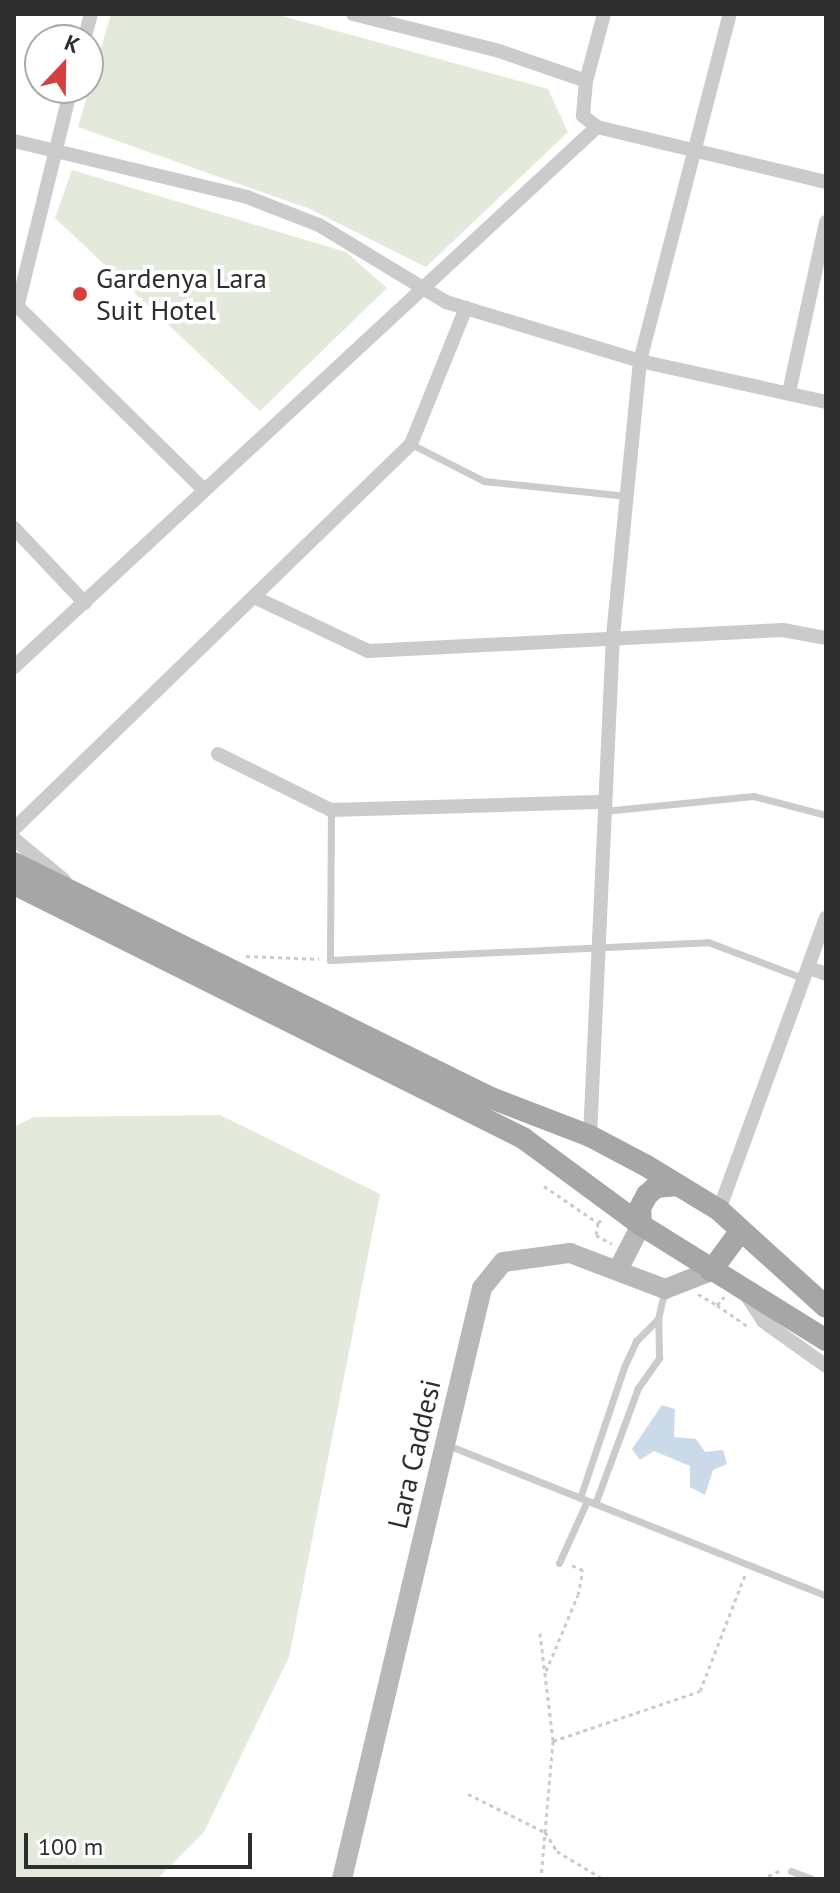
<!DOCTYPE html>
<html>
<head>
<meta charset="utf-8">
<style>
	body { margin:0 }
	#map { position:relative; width:840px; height:1893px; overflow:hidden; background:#fff; font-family:"PT Sans",sans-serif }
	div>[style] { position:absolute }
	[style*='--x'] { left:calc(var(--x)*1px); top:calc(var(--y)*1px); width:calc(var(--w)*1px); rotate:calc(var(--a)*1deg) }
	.green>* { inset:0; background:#e3eadc }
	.water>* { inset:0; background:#cadae8 }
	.path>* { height:3px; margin-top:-1.5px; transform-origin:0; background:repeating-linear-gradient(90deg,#cbcbcb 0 4px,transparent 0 8px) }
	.lane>* { height:7px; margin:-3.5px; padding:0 3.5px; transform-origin:3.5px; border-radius:3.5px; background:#cbcbcb }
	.street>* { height:14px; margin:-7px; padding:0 7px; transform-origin:7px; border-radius:7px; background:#cbcbcb }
	.secondary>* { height:20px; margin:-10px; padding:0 10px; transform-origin:10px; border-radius:10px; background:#b8b8b8 }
	.primary>* { height:22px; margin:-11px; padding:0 11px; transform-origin:11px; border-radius:11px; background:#a6a6a6 }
	.dots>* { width:22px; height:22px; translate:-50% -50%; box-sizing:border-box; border:4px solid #fff; border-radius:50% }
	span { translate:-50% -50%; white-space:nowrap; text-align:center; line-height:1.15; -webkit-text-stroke:8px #fff; paint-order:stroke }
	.poi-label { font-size:28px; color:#2e2e2e }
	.left { translate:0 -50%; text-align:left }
	.street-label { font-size:28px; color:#2e2e2e }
	.frame { position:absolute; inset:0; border:16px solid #2e2e2e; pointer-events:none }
	.north { position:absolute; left:24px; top:24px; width:80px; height:80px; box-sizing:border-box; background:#fff; border:2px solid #ababab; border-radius:50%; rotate:22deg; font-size:22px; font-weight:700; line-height:32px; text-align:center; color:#2e2e2e }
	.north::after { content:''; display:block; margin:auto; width:28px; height:36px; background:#d44040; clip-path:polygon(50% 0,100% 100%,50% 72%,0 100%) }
	.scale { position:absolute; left:24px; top:1833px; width:228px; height:36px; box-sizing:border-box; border:4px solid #2e2e2e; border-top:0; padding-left:10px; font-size:24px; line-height:28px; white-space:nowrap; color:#2e2e2e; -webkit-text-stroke:6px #fff; paint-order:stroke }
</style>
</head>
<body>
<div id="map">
	<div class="green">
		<div style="clip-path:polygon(111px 14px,275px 14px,548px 89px,568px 132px,426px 267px,310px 209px,78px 127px)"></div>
		<div style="clip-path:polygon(72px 170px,346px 252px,387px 288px,260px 411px,55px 218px)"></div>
		<div style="clip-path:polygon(220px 1115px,380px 1194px,289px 1657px,204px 1832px,157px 1879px,14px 1879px,14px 1127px,34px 1117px)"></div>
	</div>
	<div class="water">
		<div style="clip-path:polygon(662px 1405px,675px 1409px,674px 1437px,696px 1439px,705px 1452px,723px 1450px,727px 1464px,713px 1470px,705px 1495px,690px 1487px,690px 1466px,654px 1451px,640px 1460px,632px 1449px)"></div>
	</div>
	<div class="path">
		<div style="--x:246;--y:956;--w:73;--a:2.4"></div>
		<div style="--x:544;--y:1186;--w:65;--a:34.4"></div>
		<div style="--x:598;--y:1223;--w:7;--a:-45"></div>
		<div style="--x:598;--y:1223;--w:12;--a:99"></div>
		<div style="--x:596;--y:1235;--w:18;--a:29"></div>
		<div style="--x:698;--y:1294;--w:22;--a:30"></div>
		<div style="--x:717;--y:1305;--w:11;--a:-49"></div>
		<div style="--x:717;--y:1305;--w:40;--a:34.9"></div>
		<div style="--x:540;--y:1633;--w:109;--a:83.1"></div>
		<div style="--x:553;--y:1741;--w:139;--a:95"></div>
		<div style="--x:546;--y:1671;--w:82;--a:-67.2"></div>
		<div style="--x:578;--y:1595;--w:25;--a:-79"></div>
		<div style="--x:583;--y:1570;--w:13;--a:-157"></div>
		<div style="--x:553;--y:1741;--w:155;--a:-18.8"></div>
		<div style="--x:700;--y:1691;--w:124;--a:-68.8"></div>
		<div style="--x:468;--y:1794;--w:86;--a:26.3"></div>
		<div style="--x:545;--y:1832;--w:22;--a:58"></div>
		<div style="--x:557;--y:1851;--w:54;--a:31.3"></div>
		<div style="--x:761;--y:1879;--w:20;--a:-24"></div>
	</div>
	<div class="lane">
		<div style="--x:411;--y:444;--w:82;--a:26.9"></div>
		<div style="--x:484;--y:481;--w:144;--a:6"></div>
		<div style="--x:331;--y:810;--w:150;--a:90.4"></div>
		<div style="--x:330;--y:960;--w:378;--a:-2.7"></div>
		<div style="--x:708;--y:942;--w:102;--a:20.8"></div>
		<div style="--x:604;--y:811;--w:150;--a:-5.7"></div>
		<div style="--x:753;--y:796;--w:75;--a:14.6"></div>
		<div style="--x:445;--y:1444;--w:410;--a:21.7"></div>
		<div style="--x:580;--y:1498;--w:138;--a:-71.4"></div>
		<div style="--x:624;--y:1367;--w:29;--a:-65"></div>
		<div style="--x:636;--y:1341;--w:31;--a:-45"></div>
		<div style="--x:595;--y:1504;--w:124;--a:-69.7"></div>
		<div style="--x:638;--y:1388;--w:37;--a:-55"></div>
		<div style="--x:659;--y:1358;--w:39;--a:-91"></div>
		<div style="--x:658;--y:1319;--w:31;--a:-77"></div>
		<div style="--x:559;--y:1563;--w:68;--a:-65.7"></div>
		<div style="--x:791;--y:1871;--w:22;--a:21"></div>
	</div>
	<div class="street">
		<div style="--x:353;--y:14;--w:151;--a:14.2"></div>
		<div style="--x:499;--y:51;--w:92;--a:19"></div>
		<div style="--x:604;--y:14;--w:69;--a:105"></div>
		<div style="--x:586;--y:81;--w:35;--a:95"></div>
		<div style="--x:583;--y:116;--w:18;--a:38"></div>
		<div style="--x:597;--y:127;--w:236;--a:13.5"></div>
		<div style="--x:84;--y:40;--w:27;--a:-75"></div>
		<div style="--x:14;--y:141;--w:240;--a:13.5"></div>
		<div style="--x:247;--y:197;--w:77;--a:21.3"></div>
		<div style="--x:319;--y:225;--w:149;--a:31.2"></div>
		<div style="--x:446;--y:302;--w:203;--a:16.9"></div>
		<div style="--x:640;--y:361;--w:190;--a:12.4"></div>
		<div style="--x:14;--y:303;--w:267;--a:44.5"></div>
		<div style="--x:18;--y:304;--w:222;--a:-76.2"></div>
		<div style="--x:789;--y:392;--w:174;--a:-77.7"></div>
		<div style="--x:14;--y:528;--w:103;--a:46.6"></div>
		<div style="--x:254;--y:597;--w:126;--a:25.3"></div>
		<div style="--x:368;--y:651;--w:416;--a:-2.9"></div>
		<div style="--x:783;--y:630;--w:44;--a:10.5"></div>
		<div style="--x:14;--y:667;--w:795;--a:-42.81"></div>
		<div style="--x:218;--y:754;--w:126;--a:26.4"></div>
		<div style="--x:331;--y:810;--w:274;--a:-1.7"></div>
		<div style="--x:14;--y:829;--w:553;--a:-44.12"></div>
		<div style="--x:411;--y:444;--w:147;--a:-68"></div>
		<div style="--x:14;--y:839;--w:65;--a:39.4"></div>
		<div style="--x:809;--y:968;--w:18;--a:19"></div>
		<div style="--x:590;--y:1136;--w:501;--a:-87.37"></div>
		<div style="--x:613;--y:636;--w:276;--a:-84.4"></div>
		<div style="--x:640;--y:361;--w:358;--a:-75.5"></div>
		<div style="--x:719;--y:1210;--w:311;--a:-69.9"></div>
		<div style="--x:747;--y:1296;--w:30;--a:57"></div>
		<div style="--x:763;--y:1321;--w:77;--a:35.5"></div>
	</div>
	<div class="secondary">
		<div style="--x:619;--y:1268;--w:48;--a:-62.9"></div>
		<div style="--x:342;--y:1879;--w:607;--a:-76.67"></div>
		<div style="--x:482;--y:1288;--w:33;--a:-51"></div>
		<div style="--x:503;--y:1262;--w:68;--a:-7.7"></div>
		<div style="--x:570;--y:1253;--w:102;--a:20.8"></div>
		<div style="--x:665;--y:1289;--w:49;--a:-21.4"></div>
	</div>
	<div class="primary">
		<div style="--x:14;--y:863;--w:532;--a:26.23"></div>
		<div style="--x:491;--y:1098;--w:106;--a:21"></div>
		<div style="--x:590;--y:1136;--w:62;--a:27.8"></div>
		<div style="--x:645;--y:1165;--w:87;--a:31.3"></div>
		<div style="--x:719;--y:1210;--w:144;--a:42.2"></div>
		<div style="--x:14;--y:884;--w:569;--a:26.52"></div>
		<div style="--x:523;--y:1138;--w:147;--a:36.4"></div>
		<div style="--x:641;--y:1225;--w:218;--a:31.9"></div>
		<div style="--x:641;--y:1225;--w:17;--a:-93"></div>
		<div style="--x:640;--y:1208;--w:15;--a:-62"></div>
		<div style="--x:647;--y:1195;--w:12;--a:-42"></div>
		<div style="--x:656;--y:1187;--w:22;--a:-5"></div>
		<div style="--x:711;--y:1271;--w:47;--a:-53.6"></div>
	</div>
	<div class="dots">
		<div style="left:80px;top:294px;background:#d44040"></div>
	</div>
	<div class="poi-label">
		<span class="left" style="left:96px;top:294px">Gardenya Lara<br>Suit Hotel</span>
	</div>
	<div class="street-label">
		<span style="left:414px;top:1454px;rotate:-77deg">Lara Caddesi</span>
	</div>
	<div class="frame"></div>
	<div class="north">K</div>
	<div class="scale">100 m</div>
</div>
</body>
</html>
